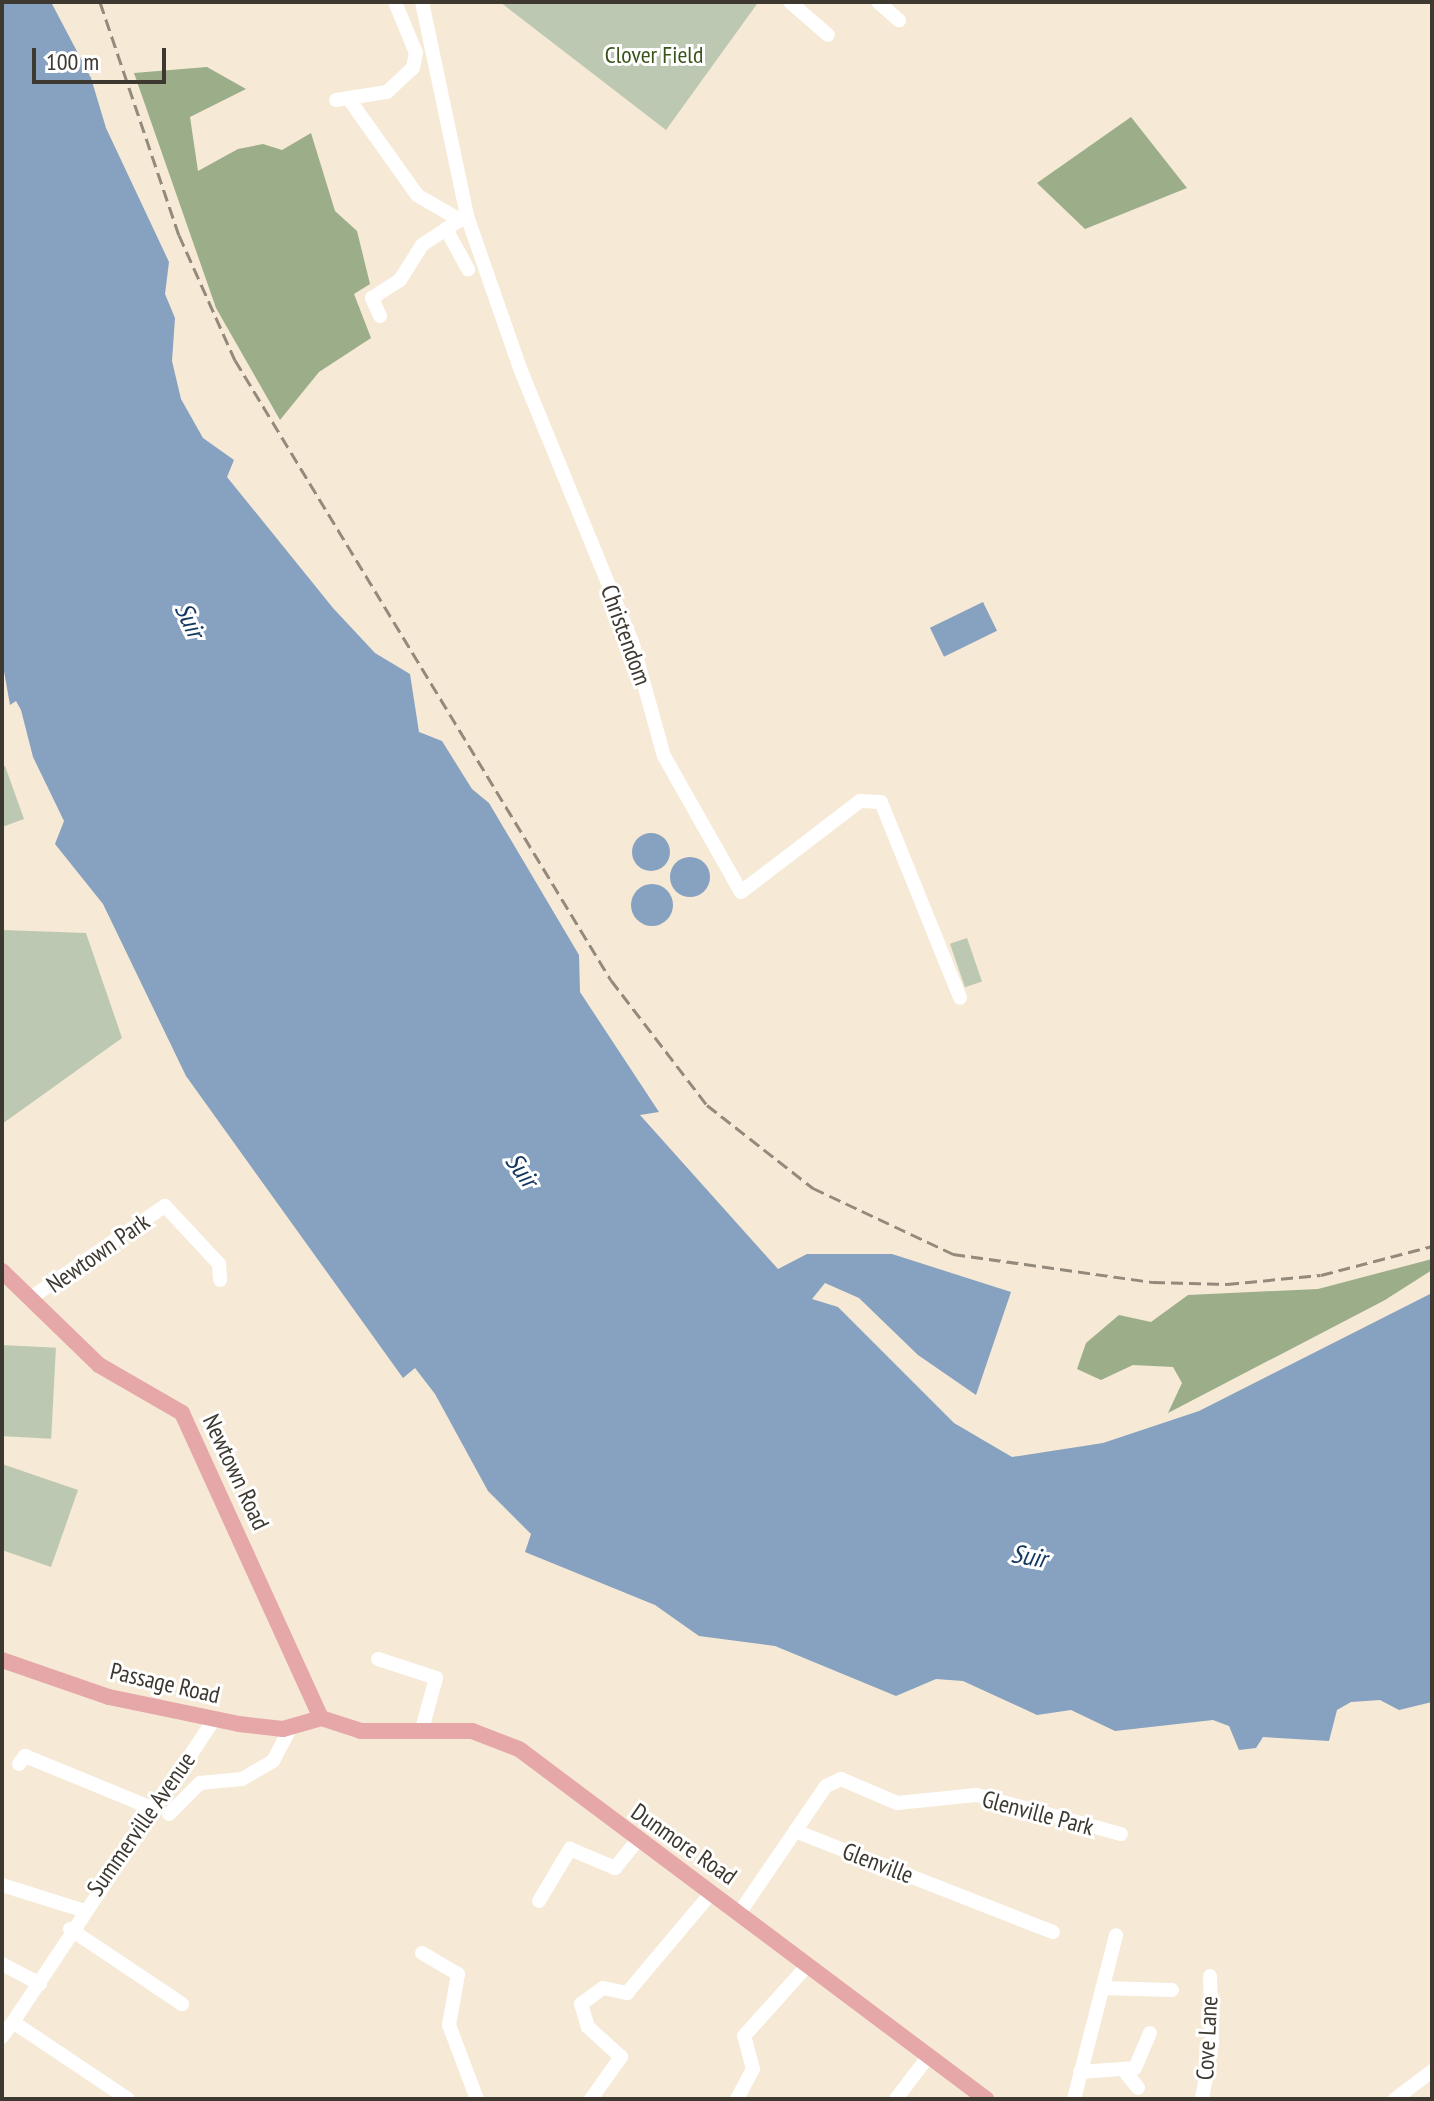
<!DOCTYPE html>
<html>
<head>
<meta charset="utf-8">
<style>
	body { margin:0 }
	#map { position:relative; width:1434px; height:2101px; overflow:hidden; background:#f6e9d5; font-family:"PT Sans Narrow",sans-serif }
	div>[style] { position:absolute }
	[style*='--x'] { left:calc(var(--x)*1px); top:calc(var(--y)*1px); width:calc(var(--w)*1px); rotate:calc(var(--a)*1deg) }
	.green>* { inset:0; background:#bcc8b1; transform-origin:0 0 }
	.forest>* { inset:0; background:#9bad89 }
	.water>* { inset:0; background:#87a1c1; transform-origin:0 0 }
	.round { border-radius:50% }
	.minor>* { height:14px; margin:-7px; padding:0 7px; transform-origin:7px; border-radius:7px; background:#fff }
	.major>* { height:16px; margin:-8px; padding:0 8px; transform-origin:8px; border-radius:8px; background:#e6a7a9 }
	.rail>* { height:3px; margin-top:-1.5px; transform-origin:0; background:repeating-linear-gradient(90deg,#938a7c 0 12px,transparent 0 18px) }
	span { translate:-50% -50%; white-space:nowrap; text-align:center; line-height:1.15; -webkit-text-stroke:6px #fff; paint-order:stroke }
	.park-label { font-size:24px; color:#3a521c }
	.street-label { font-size:24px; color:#3d3830 }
	.water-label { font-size:26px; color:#133761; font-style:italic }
	.frame { position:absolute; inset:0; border:4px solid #3d3830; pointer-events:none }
	.scale { position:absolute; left:32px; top:48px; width:134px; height:36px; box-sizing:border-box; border:4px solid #3d3830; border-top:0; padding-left:10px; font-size:24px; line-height:28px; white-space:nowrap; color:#3d3830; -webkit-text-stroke:6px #fff; paint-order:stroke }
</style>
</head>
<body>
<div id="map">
	<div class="green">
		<div style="clip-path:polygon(500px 2px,755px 2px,757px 4px,666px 130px)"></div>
		<div style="clip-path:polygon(5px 766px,24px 819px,2px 827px,2px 767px)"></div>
		<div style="clip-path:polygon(2px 930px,86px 933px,122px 1038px,2px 1124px)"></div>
		<div style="left:967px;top:938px;width:46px;height:18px;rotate:71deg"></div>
		<div style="left:2px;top:1345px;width:54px;height:91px;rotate:3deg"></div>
		<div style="clip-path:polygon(2px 1464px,78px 1490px,51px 1567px,2px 1550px)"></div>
	</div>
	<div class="forest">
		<div style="clip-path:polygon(207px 67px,246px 89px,190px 117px,198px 171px,238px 149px,263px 144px,282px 150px,311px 133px,335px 211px,357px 231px,370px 284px,354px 294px,371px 338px,319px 372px,280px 420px,216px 308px,134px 73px)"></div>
		<div style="clip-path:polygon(1131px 117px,1187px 188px,1085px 229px,1037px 183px)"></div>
		<div style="clip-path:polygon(1432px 1259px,1432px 1270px,1385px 1300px,1168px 1413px,1182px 1383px,1173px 1367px,1133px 1365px,1101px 1380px,1077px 1369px,1086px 1343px,1119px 1315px,1151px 1322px,1188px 1295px,1318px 1289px)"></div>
	</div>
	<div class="water">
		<div style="clip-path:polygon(2px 2px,51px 2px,91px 78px,106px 128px,169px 262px,165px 294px,175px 318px,172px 361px,181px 399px,203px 438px,234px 460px,227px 477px,333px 608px,375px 653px,410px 674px,419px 732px,442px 741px,472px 789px,489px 803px,579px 955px,580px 992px,659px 1112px,640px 1115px,778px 1269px,807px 1254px,892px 1254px,1011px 1292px,976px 1395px,918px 1355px,859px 1298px,825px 1283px,812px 1299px,838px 1307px,954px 1423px,1012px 1457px,1103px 1443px,1199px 1411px,1432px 1293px,1432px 1702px,1399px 1710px,1380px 1700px,1351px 1702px,1337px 1710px,1329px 1741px,1263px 1737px,1256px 1748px,1239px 1750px,1229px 1726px,1213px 1720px,1115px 1731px,1071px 1710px,1037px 1715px,963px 1681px,936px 1679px,896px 1696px,775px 1646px,699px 1636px,655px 1605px,525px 1552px,531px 1534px,488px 1491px,435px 1394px,415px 1368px,403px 1378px,186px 1076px,103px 904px,55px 844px,64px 821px,33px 757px,21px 710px,16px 701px,10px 705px,2px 660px)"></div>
		<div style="left:983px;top:602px;width:32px;height:59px;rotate:64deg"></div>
		<div class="round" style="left:632px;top:833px;width:38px;height:38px"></div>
		<div class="round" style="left:670px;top:857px;width:40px;height:40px"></div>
		<div class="round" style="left:631px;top:884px;width:42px;height:42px"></div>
	</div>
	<div class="minor">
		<div style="--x:422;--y:2;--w:219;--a:78.1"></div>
		<div style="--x:467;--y:216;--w:164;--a:70.8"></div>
		<div style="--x:521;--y:371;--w:292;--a:67.7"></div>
		<div style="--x:632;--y:641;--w:119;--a:74.5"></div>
		<div style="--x:664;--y:756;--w:156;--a:60.5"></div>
		<div style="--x:741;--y:892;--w:150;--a:-37.4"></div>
		<div style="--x:860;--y:801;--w:21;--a:3"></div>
		<div style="--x:881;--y:802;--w:211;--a:68"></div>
		<div style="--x:790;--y:2;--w:50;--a:41"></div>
		<div style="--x:878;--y:2;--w:28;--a:41"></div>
		<div style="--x:336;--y:100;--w:52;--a:-8.9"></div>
		<div style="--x:387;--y:92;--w:35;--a:-43"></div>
		<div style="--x:413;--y:68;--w:15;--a:-79"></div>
		<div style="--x:416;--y:53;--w:55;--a:-112.4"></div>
		<div style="--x:351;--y:102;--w:114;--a:54.6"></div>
		<div style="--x:417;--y:195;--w:50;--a:30.2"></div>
		<div style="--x:446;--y:229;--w:46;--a:61.2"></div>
		<div style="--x:380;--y:316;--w:20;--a:-114"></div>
		<div style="--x:372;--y:298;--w:33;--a:-33"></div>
		<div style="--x:400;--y:280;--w:41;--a:-57.8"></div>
		<div style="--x:422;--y:245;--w:49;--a:-33.4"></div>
		<div style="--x:29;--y:1299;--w:165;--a:-34.4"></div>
		<div style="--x:165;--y:1206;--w:79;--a:47"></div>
		<div style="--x:219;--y:1264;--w:16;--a:86"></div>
		<div style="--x:378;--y:1659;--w:61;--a:18.1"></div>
		<div style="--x:436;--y:1678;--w:53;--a:105.4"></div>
		<div style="--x:19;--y:1764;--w:10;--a:-53"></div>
		<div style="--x:25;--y:1756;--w:137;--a:22.3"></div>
		<div style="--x:169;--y:1814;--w:44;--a:-45"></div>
		<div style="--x:200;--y:1783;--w:42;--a:-5.4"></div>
		<div style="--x:242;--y:1779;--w:36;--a:-30"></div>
		<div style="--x:273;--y:1761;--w:36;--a:-62"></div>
		<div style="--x:795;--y:1831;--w:277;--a:21.4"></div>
		<div style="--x:2;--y:1885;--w:84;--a:17.4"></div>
		<div style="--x:539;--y:1901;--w:61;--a:-59.2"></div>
		<div style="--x:570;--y:1849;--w:49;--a:22.9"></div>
		<div style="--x:615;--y:1868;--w:36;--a:-51"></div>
		<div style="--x:740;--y:1912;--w:153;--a:-55.7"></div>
		<div style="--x:826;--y:1786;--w:17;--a:-25"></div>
		<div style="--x:841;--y:1779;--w:61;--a:23.2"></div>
		<div style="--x:897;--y:1803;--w:80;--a:-5.7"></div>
		<div style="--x:977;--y:1795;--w:149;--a:15.2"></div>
		<div style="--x:70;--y:1929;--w:135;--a:33.8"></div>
		<div style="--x:422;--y:1953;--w:42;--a:30.3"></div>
		<div style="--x:458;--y:1974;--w:52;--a:100"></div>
		<div style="--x:449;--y:2025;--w:79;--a:69.3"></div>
		<div style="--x:2;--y:1964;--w:43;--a:27.8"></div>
		<div style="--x:1102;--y:1988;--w:70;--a:1.6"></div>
		<div style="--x:2;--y:2037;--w:19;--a:-54"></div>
		<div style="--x:1080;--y:2072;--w:55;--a:-4.2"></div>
		<div style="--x:1135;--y:2068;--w:38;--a:-67"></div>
		<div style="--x:1126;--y:2073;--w:19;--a:51"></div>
		<div style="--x:128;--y:2099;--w:138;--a:-146.2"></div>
		<div style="--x:13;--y:2022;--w:364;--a:-56.4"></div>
		<div style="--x:591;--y:2099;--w:52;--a:-54.5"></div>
		<div style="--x:621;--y:2057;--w:45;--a:-137.7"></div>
		<div style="--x:588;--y:2027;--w:24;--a:-107"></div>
		<div style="--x:581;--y:2004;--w:27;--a:-36"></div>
		<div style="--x:603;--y:1988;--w:25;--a:12"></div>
		<div style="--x:627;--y:1993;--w:132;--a:-49.9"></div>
		<div style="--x:737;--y:2099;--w:34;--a:-62"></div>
		<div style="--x:753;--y:2069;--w:34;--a:-105"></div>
		<div style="--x:744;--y:2036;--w:96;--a:-48"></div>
		<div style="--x:896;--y:2099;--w:53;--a:-52.7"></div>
		<div style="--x:1074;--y:2099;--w:169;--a:-75.6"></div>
		<div style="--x:1202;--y:2099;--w:57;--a:-79.9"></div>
		<div style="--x:1212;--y:2043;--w:67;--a:-91.7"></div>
		<div style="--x:1395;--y:2099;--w:46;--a:-37.1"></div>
	</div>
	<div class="major">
		<div style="--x:2;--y:1271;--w:135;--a:44.1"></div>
		<div style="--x:99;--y:1365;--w:96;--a:30"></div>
		<div style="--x:182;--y:1413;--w:335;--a:65.5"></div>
		<div style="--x:2;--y:1660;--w:113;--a:19.1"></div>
		<div style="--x:109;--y:1697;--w:133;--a:11.7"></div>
		<div style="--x:239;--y:1724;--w:44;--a:6.5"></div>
		<div style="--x:283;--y:1729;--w:40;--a:-16"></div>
		<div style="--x:321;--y:1718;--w:42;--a:18"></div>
		<div style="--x:361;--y:1731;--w:111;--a:0"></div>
		<div style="--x:472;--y:1731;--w:50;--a:21"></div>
		<div style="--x:519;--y:1749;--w:584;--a:36.85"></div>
	</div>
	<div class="rail">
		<div style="--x:100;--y:2;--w:246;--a:71.3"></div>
		<div style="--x:179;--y:235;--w:137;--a:65.9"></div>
		<div style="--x:235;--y:360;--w:725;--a:58.77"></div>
		<div style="--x:611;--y:980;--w:158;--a:52.5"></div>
		<div style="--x:707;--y:1105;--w:135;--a:38.1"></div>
		<div style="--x:813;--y:1188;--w:155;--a:25.2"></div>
		<div style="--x:953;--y:1254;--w:202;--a:8"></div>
		<div style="--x:1153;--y:1282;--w:74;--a:1.5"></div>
		<div style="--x:1227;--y:1284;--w:94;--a:-5.5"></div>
		<div style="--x:1321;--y:1275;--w:115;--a:-14.6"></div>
	</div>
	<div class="park-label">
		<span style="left:654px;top:55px">Clover Field</span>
	</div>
	<div class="street-label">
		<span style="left:626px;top:635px;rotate:70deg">Christendom</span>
		<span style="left:98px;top:1253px;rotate:-35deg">Newtown Park</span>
		<span style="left:236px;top:1472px;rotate:65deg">Newtown Road</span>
		<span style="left:165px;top:1683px;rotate:13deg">Passage Road</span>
		<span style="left:1038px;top:1813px;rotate:15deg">Glenville Park</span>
		<span style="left:141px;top:1824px;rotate:-55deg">Summerville Avenue</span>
		<span style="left:684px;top:1844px;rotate:35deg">Dunmore Road</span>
		<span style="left:878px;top:1863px;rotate:21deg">Glenville</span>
		<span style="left:1207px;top:2038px;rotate:-87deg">Cove Lane</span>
	</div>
	<div class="water-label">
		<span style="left:190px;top:620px;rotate:65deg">Suir</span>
		<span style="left:522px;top:1170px;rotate:54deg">Suir</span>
		<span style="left:1029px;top:1556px;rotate:10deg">Suir</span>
	</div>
	<div class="frame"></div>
	<div class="scale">100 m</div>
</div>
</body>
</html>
